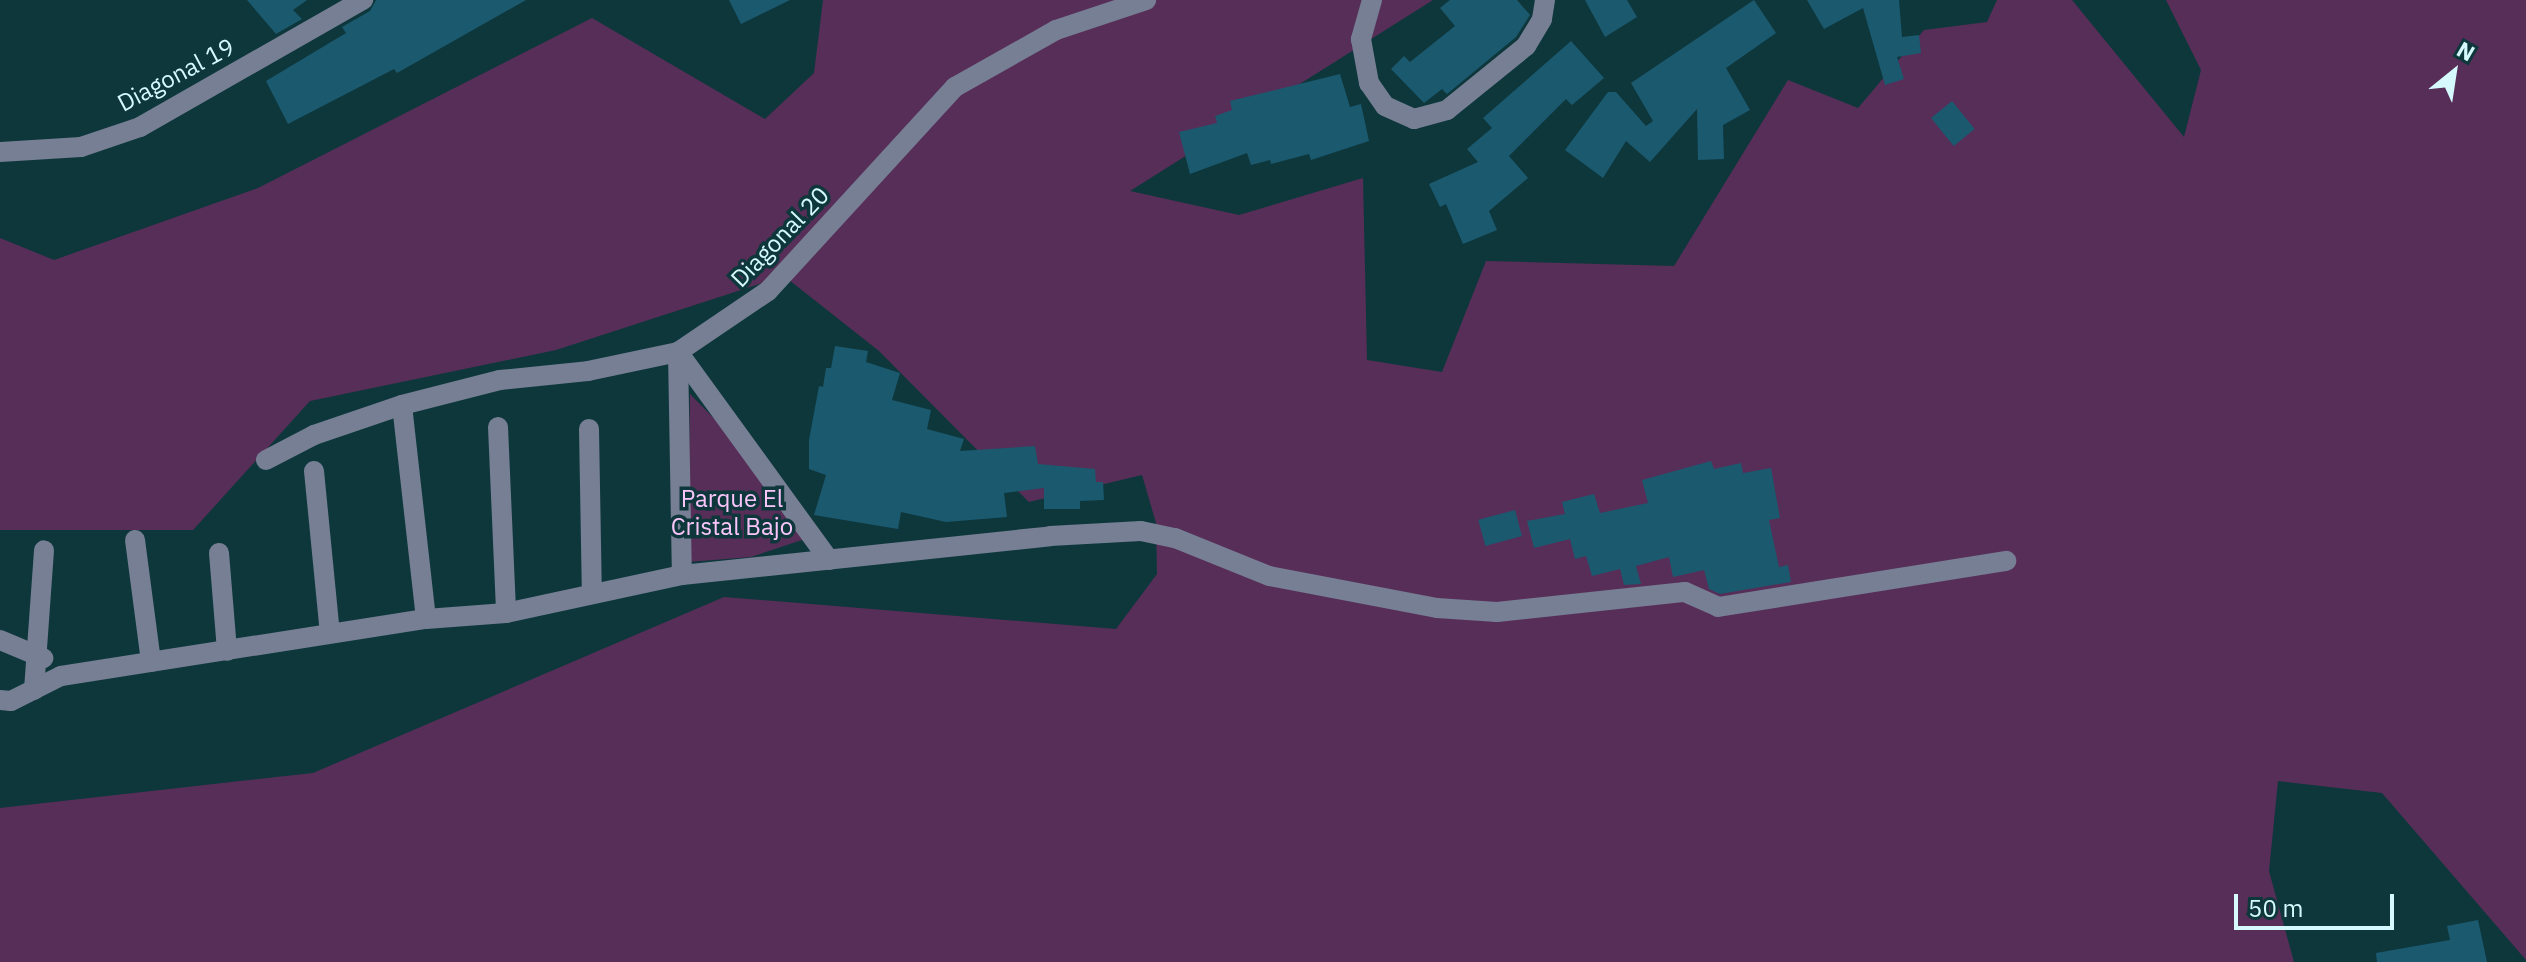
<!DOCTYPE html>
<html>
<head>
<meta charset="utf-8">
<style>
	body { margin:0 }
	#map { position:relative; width:2526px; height:962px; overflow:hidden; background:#0e373c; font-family:"IBM Plex Sans",sans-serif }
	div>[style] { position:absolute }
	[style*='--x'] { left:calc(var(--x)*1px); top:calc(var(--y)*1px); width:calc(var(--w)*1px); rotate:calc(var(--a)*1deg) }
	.green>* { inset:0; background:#572e58 }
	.building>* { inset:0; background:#1b596f; transform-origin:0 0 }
	.minor>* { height:20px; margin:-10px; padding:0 10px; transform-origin:10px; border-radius:10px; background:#767f94 }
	span { translate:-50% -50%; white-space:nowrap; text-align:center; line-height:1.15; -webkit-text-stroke:7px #0e373c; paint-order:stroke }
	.street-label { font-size:24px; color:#d5f9fd }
	.park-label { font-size:24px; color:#fac6fa }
	.north { position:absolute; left:2414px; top:32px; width:80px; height:80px; -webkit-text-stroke:6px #0e373c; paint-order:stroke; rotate:30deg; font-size:22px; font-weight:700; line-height:32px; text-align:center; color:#d5f9fd }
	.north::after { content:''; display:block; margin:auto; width:28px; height:36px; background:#d5f9fd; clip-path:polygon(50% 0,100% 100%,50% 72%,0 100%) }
	.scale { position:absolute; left:2234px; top:894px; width:160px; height:36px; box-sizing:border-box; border:4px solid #d5f9fd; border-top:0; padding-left:10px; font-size:24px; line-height:28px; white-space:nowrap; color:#d5f9fd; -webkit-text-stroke:6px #0e373c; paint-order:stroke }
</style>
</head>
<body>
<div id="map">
	<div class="green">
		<div style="clip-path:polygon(823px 0,1433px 0,1130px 191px,1239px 215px,1363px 178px,1367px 360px,1442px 372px,1486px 261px,1674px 266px,1788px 80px,1858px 108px,1924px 30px,1987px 22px,1997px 0,2072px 0,2184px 137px,2201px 70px,2166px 0,2526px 0,2526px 960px,2382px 793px,2278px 781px,2269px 871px,2294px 962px,0 962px,0 808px,313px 773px,724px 597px,1116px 629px,1157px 574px,1156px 523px,1142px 475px,1029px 502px,879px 351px,784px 276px,556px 350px,310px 401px,193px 530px,0 530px,0 238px,54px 260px,258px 188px,592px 18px,765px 119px,814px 73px)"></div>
		<div style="clip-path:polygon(690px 394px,739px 444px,805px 539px,751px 557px,688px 562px)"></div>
	</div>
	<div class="building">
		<div style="clip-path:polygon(247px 0,307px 0,293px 10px,302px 19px,276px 34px)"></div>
		<div style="clip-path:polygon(376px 0,526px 0,397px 73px,394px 69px,288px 124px,266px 81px,346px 33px,342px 27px,370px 11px)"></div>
		<div style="clip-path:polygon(729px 0,790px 0,741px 24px)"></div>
		<div style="clip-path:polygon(1450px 0,1517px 0,1530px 15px,1516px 37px,1447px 94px,1442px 89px,1424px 103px,1391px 69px,1404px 56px,1410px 62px,1455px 26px,1440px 8px)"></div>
		<div style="clip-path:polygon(1585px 0,1627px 0,1637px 17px,1605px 37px)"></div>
		<div style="clip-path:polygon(1754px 0,1776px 33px,1726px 68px,1750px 110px,1723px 125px,1724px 159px,1698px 160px,1697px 109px,1650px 162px,1626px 141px,1603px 178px,1565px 150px,1608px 92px,1616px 92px,1646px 126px,1653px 121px,1631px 83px)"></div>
		<div style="clip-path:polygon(1807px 0,1899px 0,1902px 37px,1919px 35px,1921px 53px,1897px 57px,1904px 79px,1885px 85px,1863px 8px,1824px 29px)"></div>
		<div style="clip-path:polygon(1571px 41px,1604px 78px,1572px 105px,1566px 99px,1509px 156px,1528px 178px,1489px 211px,1497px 230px,1463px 244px,1446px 204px,1440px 207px,1429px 184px,1478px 162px,1467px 149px,1492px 128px,1483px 118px)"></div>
		<div style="clip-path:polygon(1340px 74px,1350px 107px,1361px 104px,1369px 141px,1311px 160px,1309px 154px,1271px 164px,1270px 160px,1251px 165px,1247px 153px,1190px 174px,1179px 132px,1217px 123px,1215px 116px,1232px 110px,1230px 101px)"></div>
		<div style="left:1952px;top:101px;width:36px;height:27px;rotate:51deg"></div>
		<div style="clip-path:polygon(835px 346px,868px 351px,866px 362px,900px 373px,892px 400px,931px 410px,927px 429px,964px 439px,960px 451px,1035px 446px,1038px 464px,1095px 469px,1096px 482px,1103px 482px,1104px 500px,1080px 501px,1080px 509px,1044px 509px,1044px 488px,1004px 493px,1007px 517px,946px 522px,901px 512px,898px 529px,814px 515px,826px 475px,809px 469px,809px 440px,819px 386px,823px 387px,826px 368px,831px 368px)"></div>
		<div style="clip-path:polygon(1711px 461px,1714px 469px,1741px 463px,1743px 473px,1771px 468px,1780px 518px,1769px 520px,1779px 567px,1788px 565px,1791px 582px,1720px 594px,1709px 589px,1704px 570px,1673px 577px,1669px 557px,1636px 566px,1641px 584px,1624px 585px,1620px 569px,1592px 576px,1586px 556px,1575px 559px,1570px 539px,1534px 548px,1527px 521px,1565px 514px,1562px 502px,1594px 494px,1600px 513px,1648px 503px,1642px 480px)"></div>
		<div style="left:1515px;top:510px;width:27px;height:38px;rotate:75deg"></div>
		<div style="clip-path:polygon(2478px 920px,2487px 962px,2377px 962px,2376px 953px,2450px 940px,2447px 926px)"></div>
	</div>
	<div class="minor">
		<div style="--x:1372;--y:0;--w:41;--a:105.8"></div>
		<div style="--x:1361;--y:39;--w:45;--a:79.7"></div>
		<div style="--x:1369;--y:83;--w:28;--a:55"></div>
		<div style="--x:1385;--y:106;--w:32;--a:24"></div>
		<div style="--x:1414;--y:119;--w:34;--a:-15"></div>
		<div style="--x:1447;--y:110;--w:102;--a:-39"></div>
		<div style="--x:1526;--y:46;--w:31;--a:-59"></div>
		<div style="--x:1542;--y:19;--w:19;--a:-81"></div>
		<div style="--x:0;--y:152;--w:81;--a:-3.5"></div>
		<div style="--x:81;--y:147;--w:62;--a:-18.7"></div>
		<div style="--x:140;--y:127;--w:257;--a:-29.7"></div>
		<div style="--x:678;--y:352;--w:257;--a:54"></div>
		<div style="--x:678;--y:352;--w:223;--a:89"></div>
		<div style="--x:402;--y:405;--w:215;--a:83.6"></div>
		<div style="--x:498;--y:427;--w:186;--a:87.5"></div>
		<div style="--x:589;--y:429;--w:165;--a:89"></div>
		<div style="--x:266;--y:460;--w:54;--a:-27.5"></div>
		<div style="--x:314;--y:435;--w:93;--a:-18.8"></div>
		<div style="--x:402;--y:405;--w:101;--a:-14.3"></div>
		<div style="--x:500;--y:380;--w:88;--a:-5.8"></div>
		<div style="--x:588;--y:371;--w:92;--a:-11.9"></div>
		<div style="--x:678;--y:352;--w:109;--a:-34.1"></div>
		<div style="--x:768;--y:291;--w:277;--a:-47.5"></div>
		<div style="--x:955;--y:87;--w:116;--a:-29.4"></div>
		<div style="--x:1056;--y:30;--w:95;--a:-18.4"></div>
		<div style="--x:314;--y:471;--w:163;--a:84.4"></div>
		<div style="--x:135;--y:540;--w:123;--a:82.5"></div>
		<div style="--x:219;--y:553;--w:98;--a:85.3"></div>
		<div style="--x:0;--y:640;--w:47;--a:22.7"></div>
		<div style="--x:34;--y:690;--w:140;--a:-85.9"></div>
		<div style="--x:0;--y:700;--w:11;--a:5"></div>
		<div style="--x:11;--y:701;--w:56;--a:-26.6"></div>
		<div style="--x:61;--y:676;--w:369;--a:-8.9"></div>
		<div style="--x:426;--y:619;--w:80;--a:-4.3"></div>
		<div style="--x:506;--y:613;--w:180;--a:-12.2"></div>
		<div style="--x:682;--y:575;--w:370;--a:-6"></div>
		<div style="--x:1050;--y:536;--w:91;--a:-3.1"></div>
		<div style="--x:1141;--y:531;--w:35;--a:12"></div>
		<div style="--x:1175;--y:538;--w:101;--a:22"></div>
		<div style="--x:1269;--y:576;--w:171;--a:10.8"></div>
		<div style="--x:1437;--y:608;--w:60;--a:3.8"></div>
		<div style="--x:1497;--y:612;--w:189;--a:-6.1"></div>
		<div style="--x:1685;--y:592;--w:36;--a:24"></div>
		<div style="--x:1718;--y:607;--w:292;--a:-9.1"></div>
	</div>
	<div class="street-label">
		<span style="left:176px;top:75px;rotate:-28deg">Diagonal 19</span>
		<span style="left:780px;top:237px;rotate:-46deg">Diagonal 20</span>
	</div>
	<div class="park-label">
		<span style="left:732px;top:513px">Parque El<br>Cristal Bajo</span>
	</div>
	<div class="north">N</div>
	<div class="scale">50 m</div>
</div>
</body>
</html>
